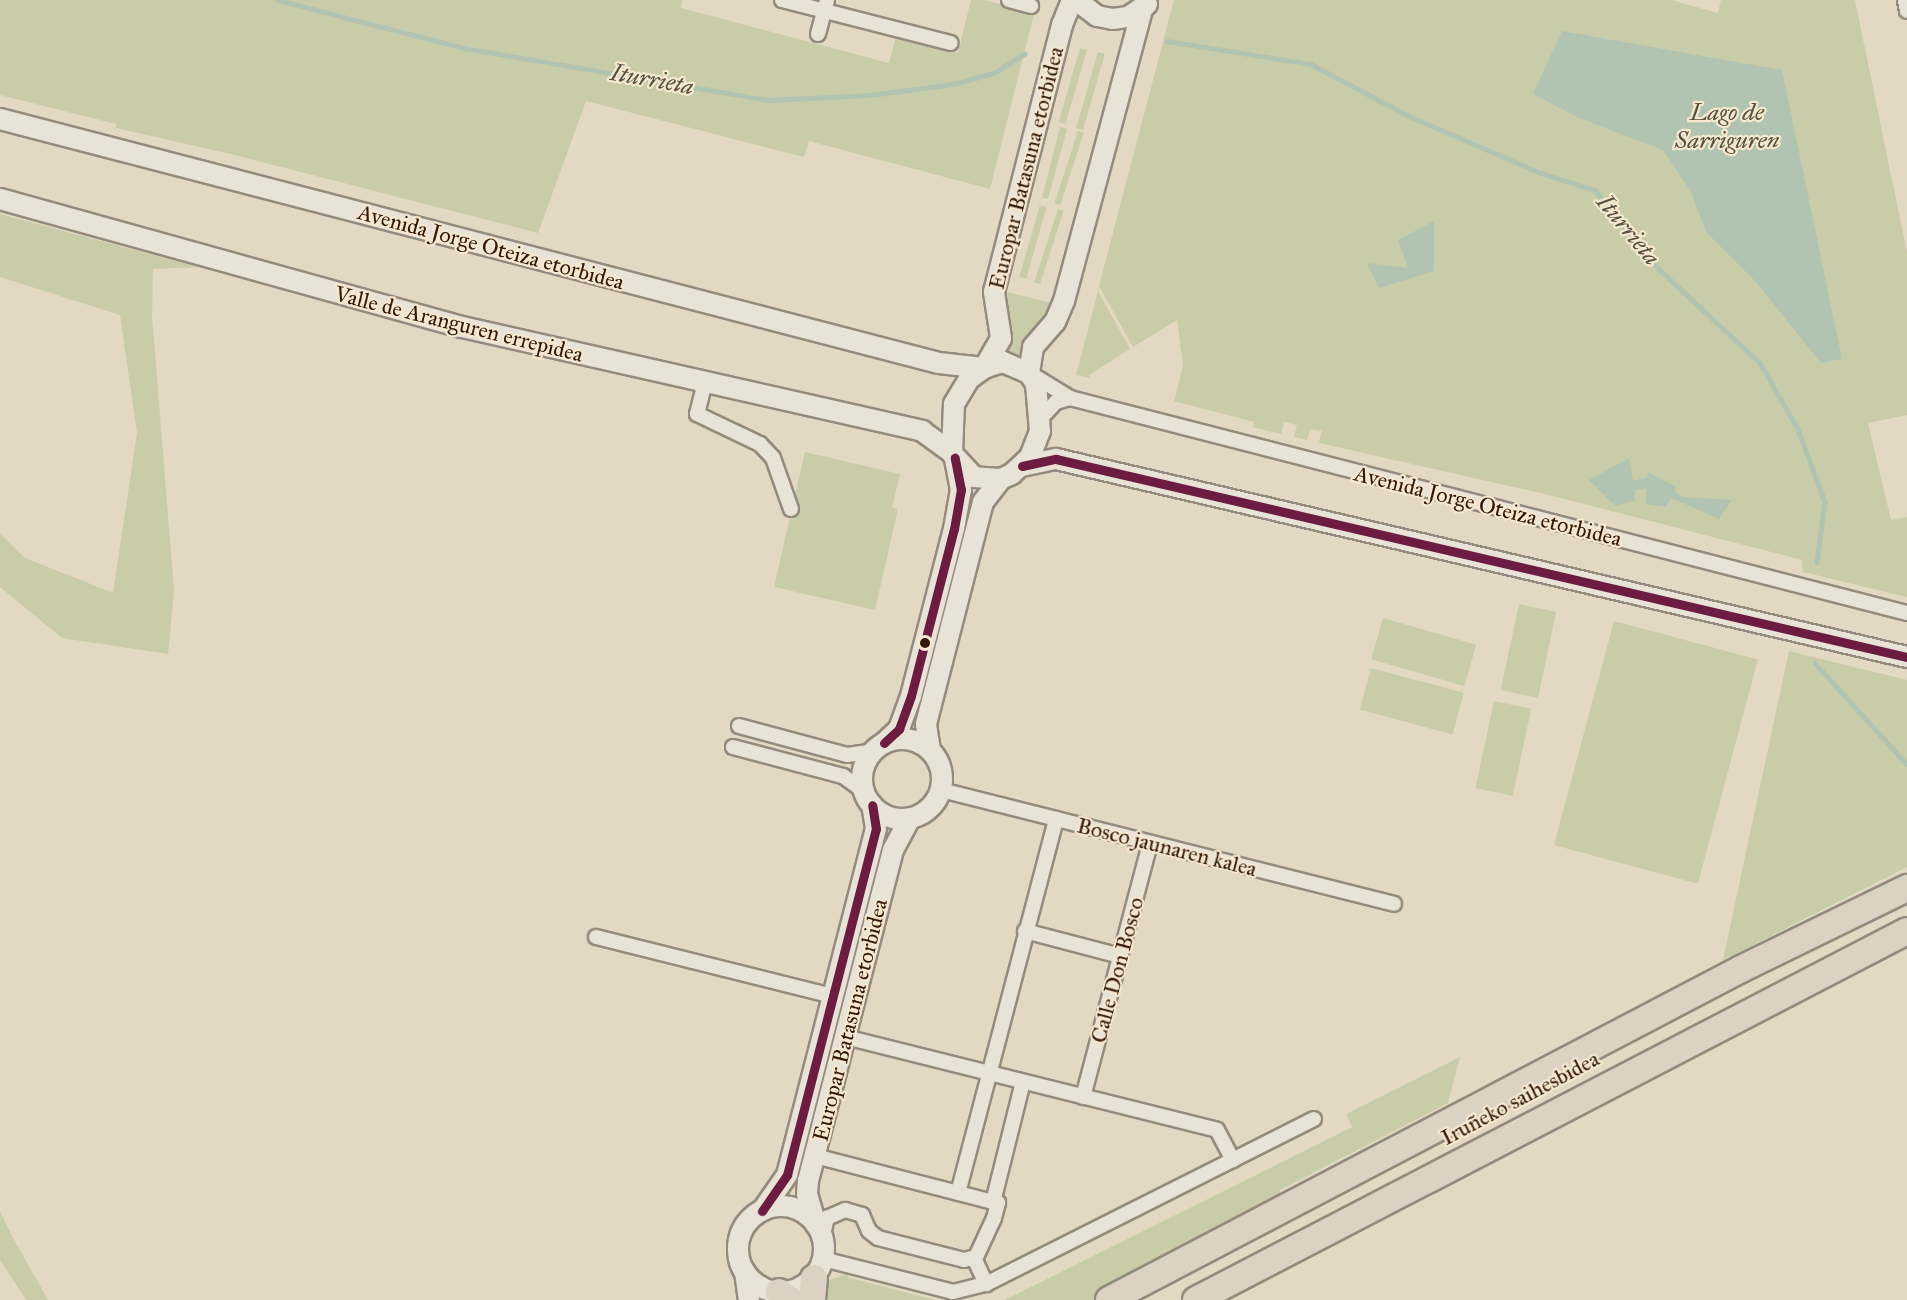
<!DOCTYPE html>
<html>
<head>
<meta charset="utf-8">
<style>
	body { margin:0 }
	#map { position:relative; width:1907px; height:1300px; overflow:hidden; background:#e3d8c2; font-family:"IM FELL Great Primer",serif }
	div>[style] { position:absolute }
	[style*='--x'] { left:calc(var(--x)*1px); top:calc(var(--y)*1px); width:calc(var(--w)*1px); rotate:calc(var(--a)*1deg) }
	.green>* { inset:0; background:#c9cca8; transform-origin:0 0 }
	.water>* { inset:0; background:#b1c4b1 }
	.stream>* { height:4.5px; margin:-2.25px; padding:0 2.25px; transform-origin:2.25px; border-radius:2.25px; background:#b1c4b1 }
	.roads { filter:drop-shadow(2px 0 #948a7d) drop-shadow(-2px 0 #948a7d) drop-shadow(0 2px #948a7d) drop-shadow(0 -2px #948a7d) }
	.street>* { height:14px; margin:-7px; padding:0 7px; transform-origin:7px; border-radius:7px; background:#e8e2d7 }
	.secondary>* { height:20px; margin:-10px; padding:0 10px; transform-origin:10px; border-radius:10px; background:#e8e2d7 }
	.secondary>.ring { margin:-10px; padding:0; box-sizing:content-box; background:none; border:20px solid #e8e2d7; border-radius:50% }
	.highway>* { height:26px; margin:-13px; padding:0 13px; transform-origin:13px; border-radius:13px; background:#dbd2c3 }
	.bus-1>* { height:9px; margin:-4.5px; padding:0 4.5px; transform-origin:4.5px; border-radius:4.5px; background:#6b1c40 }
	.dots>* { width:16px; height:16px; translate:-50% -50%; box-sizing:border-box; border:3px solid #f5e8cf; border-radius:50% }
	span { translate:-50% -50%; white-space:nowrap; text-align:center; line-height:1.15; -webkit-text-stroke:4.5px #f5e8cf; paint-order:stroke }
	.street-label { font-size:22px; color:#32170a }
	.water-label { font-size:24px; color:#575142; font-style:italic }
</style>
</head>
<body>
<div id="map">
	<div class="green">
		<div style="clip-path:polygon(0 0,682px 0,681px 8px,889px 63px,896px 37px,958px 53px,971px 0,985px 0,1034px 14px,990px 189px,809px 141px,804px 157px,586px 101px,538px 233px,231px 154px,116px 128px,116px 124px,0 95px)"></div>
		<div style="clip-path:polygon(1174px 0,1671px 0,1718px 13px,1721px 0,1855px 0,1907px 253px,1907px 415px,1868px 423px,1891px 520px,1907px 517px,1907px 597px,1803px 572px,1802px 560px,1545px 494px,1319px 443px,1322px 431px,1310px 429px,1307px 440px,1294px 437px,1297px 425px,1284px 422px,1281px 434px,1253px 427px,1254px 422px,1174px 401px,1183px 366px,1177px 320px,1133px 347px,1099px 286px)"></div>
		<div style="left:1080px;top:48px;width:7px;height:77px;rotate:16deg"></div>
		<div style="left:1098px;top:52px;width:7px;height:79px;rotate:16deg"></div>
		<div style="clip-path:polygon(1060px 127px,1067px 129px,1048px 199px,1042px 198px)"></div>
		<div style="left:1078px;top:131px;width:6px;height:76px;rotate:18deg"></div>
		<div style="left:1040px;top:205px;width:7px;height:75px;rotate:16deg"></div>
		<div style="left:1058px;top:209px;width:6px;height:77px;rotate:18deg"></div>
		<div style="clip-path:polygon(0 214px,198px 267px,153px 269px,152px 315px,174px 591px,168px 654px,62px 638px,0 587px,0 534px,25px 558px,113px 593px,137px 433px,120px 315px,0 277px)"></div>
		<div style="clip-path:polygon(1003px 291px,1055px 304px,1047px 319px,1024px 340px,1023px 356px,1008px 351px,1011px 327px)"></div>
		<div style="clip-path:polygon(1098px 291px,1130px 349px,1089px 375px,1090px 378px,1076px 375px)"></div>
		<div style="clip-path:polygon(805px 452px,900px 474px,892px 507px,898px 509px,875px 610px,774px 587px)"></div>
		<div style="left:1519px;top:604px;width:38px;height:88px;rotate:12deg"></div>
		<div style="left:1383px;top:618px;width:97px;height:43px;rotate:16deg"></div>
		<div style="left:1614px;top:621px;width:149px;height:232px;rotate:15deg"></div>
		<div style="clip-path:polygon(1789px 651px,1907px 680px,1907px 867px,1723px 960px)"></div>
		<div style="left:1371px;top:668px;width:96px;height:43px;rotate:15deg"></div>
		<div style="left:1494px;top:701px;width:38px;height:89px;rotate:12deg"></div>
		<div style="clip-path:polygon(1460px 1057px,1448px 1103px,1280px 1190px,1278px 1200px,1095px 1300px,1005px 1300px,1352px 1127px,1346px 1114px)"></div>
		<div style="clip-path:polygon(0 1211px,12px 1236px,48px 1300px,26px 1300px,0 1260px)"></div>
		<div style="clip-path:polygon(845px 1274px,850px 1278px,935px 1300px,820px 1300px,825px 1282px)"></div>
	</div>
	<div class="water">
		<div style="clip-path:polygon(1562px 31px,1782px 70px,1842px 359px,1821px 363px,1756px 282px,1706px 232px,1691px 192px,1663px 150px,1579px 118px,1533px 94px)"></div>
		<div style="clip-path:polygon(1434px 221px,1434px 271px,1379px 288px,1367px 263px,1408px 268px,1398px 240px)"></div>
		<div style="clip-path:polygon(1629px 458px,1633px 481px,1647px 477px,1648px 472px,1676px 487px,1675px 492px,1684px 497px,1732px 500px,1719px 519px,1671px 498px,1666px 507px,1646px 504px,1646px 488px,1635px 490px,1635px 501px,1615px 506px,1589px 480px)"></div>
	</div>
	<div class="stream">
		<div style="--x:278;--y:0;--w:192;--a:14.5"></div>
		<div style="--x:464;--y:48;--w:308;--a:9.7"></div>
		<div style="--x:768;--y:100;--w:102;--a:-2.8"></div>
		<div style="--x:870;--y:95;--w:84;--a:-7.5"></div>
		<div style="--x:953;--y:84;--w:42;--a:-15"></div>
		<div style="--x:994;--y:73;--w:36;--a:-32"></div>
		<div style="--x:1167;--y:41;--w:146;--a:9.1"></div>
		<div style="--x:1311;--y:64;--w:111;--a:28"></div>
		<div style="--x:1409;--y:116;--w:144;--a:23.4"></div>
		<div style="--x:1541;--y:173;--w:57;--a:17.5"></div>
		<div style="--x:1595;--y:190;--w:103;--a:50.9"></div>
		<div style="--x:1660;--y:270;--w:137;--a:42.9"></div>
		<div style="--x:1760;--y:363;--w:76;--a:60.1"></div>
		<div style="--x:1798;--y:429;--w:78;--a:69.7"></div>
		<div style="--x:1825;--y:502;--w:61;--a:97.6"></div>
		<div style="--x:1815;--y:663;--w:137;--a:47.7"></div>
	</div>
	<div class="roads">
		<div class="street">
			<div style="--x:782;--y:0;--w:174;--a:14.3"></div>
			<div style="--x:1009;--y:0;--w:23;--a:15"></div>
			<div style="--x:1905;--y:0;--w:11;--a:80"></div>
			<div style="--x:818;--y:34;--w:35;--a:-75"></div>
			<div style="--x:1031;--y:374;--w:46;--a:31.6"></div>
			<div style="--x:1070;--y:398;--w:864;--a:14.41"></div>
			<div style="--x:705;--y:382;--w:33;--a:104"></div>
			<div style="--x:697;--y:414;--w:70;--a:25.5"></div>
			<div style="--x:760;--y:444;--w:19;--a:47"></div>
			<div style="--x:773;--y:458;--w:54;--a:70.6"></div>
			<div style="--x:1040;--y:419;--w:23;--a:-47"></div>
			<div style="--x:1056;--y:402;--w:15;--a:-16"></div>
			<div style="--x:739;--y:726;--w:112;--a:15"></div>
			<div style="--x:847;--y:755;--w:27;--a:-8"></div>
			<div style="--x:733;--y:747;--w:114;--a:14.8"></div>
			<div style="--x:843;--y:776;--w:27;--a:36"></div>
			<div style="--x:941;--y:790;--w:467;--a:14.1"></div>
			<div style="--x:1025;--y:931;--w:98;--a:14.7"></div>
			<div style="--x:596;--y:937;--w:243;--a:14"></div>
			<div style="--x:845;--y:1037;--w:383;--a:14"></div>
			<div style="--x:1217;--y:1130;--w:34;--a:62"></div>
			<div style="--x:1083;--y:1097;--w:263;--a:-75.2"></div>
			<div style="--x:815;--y:1156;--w:184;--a:14.5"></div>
			<div style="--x:958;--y:1193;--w:387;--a:-75.3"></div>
			<div style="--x:822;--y:1239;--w:22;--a:-77"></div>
			<div style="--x:827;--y:1218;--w:20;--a:-24"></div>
			<div style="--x:845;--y:1210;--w:18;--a:16"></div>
			<div style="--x:862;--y:1215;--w:17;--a:66"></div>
			<div style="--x:869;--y:1231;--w:11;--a:38"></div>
			<div style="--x:878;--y:1238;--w:89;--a:14.3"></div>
			<div style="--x:964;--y:1260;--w:12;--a:-14"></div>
			<div style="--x:976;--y:1257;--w:43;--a:-65.2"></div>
			<div style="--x:994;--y:1218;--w:16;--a:-75"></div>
			<div style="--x:998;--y:1203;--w:5;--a:-169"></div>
			<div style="--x:993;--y:1202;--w:124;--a:-76"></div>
			<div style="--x:974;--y:1258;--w:29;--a:65"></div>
			<div style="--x:823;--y:1259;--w:134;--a:14.2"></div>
			<div style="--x:953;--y:1292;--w:34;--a:-14"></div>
			<div style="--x:986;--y:1284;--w:367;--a:-26.7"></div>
		</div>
		<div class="secondary">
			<div style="--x:1076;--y:0;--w:26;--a:37"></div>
			<div style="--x:1097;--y:16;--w:16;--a:11"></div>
			<div style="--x:1113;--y:19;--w:15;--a:-8"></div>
			<div style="--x:1128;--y:17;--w:23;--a:-34"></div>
			<div style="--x:0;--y:119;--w:970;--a:14.57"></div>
			<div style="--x:939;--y:363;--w:45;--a:6.3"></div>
			<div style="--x:984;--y:368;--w:34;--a:-60"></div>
			<div style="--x:1001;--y:338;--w:47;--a:-98.7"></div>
			<div style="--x:994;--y:292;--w:276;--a:-75.7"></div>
			<div style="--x:1062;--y:25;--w:27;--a:-68"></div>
			<div style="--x:0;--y:199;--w:479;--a:15.5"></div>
			<div style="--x:462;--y:327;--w:472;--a:12.7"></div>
			<div style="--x:922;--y:431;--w:37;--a:36"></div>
			<div style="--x:1003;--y:362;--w:28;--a:23"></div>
			<div style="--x:1029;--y:373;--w:13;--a:58"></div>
			<div style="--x:1036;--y:384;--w:47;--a:85.1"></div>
			<div style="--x:1040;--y:431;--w:28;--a:111"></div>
			<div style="--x:1030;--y:457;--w:25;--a:137"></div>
			<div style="--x:1012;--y:474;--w:12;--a:156"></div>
			<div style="--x:1001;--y:479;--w:27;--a:-176"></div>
			<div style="--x:974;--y:477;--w:33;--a:-133"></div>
			<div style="--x:952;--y:453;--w:49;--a:-87.7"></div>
			<div style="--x:954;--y:404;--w:29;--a:-59"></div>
			<div style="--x:969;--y:379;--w:19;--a:-36"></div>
			<div style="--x:984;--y:368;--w:20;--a:-18"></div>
			<div style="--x:1029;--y:373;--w:26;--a:-81"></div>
			<div style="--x:1033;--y:347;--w:33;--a:-49"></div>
			<div style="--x:1055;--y:322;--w:23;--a:-67"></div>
			<div style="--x:1064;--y:301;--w:301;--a:-75"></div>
			<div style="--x:1022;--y:466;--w:35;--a:-12"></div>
			<div style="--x:1056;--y:459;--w:874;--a:13.1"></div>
			<div class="ring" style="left:862px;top:739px;width:60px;height:60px"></div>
			<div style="--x:884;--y:743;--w:21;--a:-43"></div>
			<div style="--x:899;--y:729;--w:35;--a:-70"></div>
			<div style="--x:911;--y:696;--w:172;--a:-75.6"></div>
			<div style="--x:954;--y:529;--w:40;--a:-80"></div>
			<div style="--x:961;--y:490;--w:33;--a:-101"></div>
			<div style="--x:930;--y:750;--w:26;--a:-99"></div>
			<div style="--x:926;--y:724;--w:229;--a:-75.6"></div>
			<div style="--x:983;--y:502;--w:29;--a:-52"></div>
			<div class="ring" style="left:738px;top:1206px;width:66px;height:66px"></div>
			<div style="--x:762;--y:1211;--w:44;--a:-55.2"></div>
			<div style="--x:787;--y:1175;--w:357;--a:-75.6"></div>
			<div style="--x:876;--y:829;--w:24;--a:-99"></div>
			<div style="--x:816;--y:1225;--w:32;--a:-106"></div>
			<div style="--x:807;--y:1194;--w:13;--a:-86"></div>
			<div style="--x:808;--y:1181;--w:342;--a:-75.6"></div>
			<div style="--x:893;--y:850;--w:36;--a:-62"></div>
			<div style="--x:745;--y:1272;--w:28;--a:82"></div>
		</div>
		<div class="highway">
			<div style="--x:779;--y:1292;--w:14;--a:36"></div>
			<div style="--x:812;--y:1300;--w:22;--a:-85"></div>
			<div style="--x:1109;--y:1300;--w:713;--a:-27.64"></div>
			<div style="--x:1741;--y:969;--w:185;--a:-26"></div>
			<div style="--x:1196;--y:1300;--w:801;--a:-27.43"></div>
		</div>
	</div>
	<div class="bus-1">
		<div style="--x:1022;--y:466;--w:35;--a:-12"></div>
		<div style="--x:1056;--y:459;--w:874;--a:13.1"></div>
		<div style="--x:884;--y:743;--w:21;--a:-43"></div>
		<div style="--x:899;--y:729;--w:35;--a:-70"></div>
		<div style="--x:911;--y:696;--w:172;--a:-75.6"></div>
		<div style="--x:954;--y:529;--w:40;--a:-80"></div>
		<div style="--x:961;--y:490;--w:33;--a:-101"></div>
		<div style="--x:762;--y:1211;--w:44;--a:-55.2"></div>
		<div style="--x:787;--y:1175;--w:357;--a:-75.6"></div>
		<div style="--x:876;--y:829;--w:24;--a:-99"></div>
	</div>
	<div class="dots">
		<div style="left:925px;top:643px;background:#32170a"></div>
	</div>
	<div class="street-label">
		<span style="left:1026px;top:168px;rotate:-76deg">Europar Batasuna etorbidea</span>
		<span style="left:491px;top:247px;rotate:15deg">Avenida Jorge Oteiza etorbidea</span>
		<span style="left:459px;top:324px;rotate:14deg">Valle de Aranguren errepidea</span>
		<span style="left:1488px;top:506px;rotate:14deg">Avenida Jorge Oteiza etorbidea</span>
		<span style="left:1167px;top:847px;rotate:14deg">Bosco jaunaren kalea</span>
		<span style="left:1117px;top:970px;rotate:-75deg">Calle Don Bosco</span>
		<span style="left:850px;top:1020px;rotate:-76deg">Europar Batasuna etorbidea</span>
		<span style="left:1520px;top:1098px;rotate:-28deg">Iruñeko saihesbidea</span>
	</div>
	<div class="water-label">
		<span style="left:652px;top:80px;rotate:10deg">Iturrieta</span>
		<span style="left:1727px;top:127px">Lago de<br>Sarriguren</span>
		<span style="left:1628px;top:230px;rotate:50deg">Iturrieta</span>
	</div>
</div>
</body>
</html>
